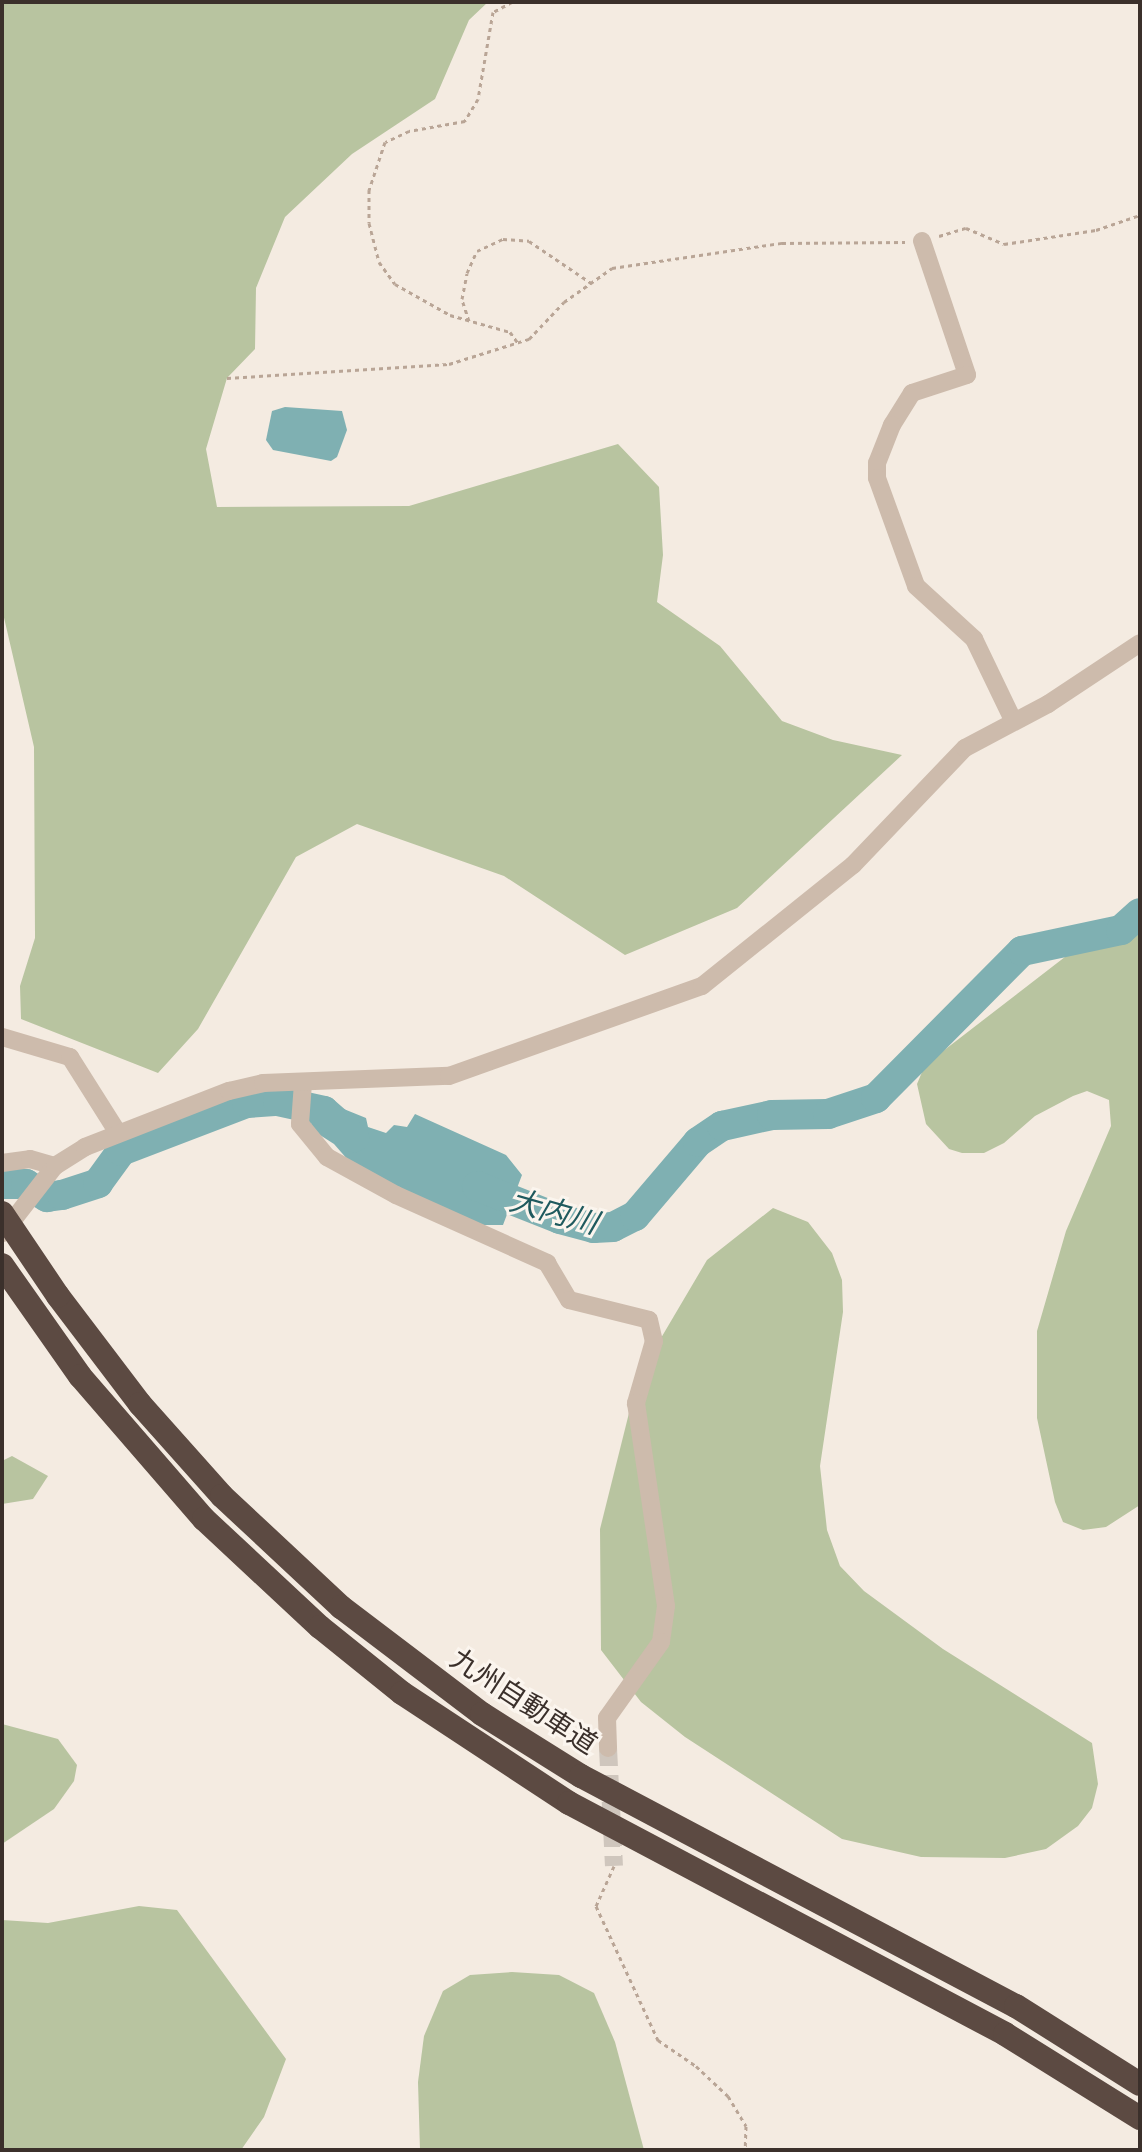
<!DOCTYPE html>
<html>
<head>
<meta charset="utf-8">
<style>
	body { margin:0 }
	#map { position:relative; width:1142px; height:2152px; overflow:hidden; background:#f4ebe1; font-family:"PT Sans","Noto Sans JP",sans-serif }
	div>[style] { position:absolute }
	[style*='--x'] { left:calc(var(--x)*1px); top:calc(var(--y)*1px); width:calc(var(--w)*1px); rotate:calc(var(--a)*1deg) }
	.green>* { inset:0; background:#b8c4a0 }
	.water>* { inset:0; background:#7fb0b2 }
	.river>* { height:30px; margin:-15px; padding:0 15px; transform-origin:15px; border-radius:15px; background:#7fb0b2 }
	.minor-tunnel>* { height:18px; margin-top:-9px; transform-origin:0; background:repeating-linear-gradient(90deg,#cfc6bd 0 18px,transparent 0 27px) }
	.path>* { height:3px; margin-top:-1.5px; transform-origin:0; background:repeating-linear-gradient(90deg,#b9a596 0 4px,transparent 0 8px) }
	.minor>* { height:18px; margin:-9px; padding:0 9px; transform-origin:9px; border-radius:9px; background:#cdbbac }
	.highway>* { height:24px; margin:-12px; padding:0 12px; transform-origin:12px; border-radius:12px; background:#5c4a42 }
	.highway-bridge>* { height:24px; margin:-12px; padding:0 12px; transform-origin:12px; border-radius:12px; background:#5c4a42 }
	span { translate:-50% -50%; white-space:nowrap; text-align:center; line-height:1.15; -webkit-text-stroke:6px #fbf5ee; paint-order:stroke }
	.street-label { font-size:28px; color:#3b302b }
	.water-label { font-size:30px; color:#1f5a5e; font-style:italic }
	.frame { position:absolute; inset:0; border:4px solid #3b302b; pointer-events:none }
</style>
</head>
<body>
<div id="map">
	<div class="green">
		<div style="clip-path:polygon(2px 2px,488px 2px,469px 20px,435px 99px,352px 154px,285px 217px,256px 288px,255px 349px,227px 378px,206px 449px,217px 507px,409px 506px,618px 444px,659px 487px,663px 555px,657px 602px,720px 646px,782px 721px,833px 740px,902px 755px,737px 908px,625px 955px,504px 876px,357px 824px,296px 857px,198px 1029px,158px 1073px,21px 1019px,20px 986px,35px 938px,34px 747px,2px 609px)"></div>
		<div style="clip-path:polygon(1140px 899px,1140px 1505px,1106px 1527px,1083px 1530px,1063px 1522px,1055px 1502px,1037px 1418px,1037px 1331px,1066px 1231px,1111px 1126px,1109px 1100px,1087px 1091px,1073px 1096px,1035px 1116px,1004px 1143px,984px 1153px,962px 1153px,949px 1149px,926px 1124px,917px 1084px,925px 1065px)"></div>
		<div style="clip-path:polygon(773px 1208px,808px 1222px,832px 1253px,842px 1280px,843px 1312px,820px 1466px,827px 1530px,840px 1566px,864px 1591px,943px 1649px,1092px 1743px,1098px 1784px,1092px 1808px,1078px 1826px,1046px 1849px,1005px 1858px,921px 1857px,842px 1839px,685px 1737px,641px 1702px,601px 1650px,600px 1529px,638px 1377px,707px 1260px)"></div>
		<div style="clip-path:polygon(12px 1456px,48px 1476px,33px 1499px,2px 1504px,2px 1461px)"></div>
		<div style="clip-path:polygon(2px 1724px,58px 1739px,77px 1765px,74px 1781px,54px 1809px,2px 1844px)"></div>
		<div style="clip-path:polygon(139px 1906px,177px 1910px,286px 2059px,264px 2117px,241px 2150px,2px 2150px,2px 1920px,48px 1923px)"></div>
		<div style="clip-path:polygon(512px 1972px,559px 1975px,594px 1993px,615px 2042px,644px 2150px,420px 2150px,418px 2082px,424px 2036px,443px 1991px,470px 1975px)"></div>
	</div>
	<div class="water">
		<div style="clip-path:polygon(285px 407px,342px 411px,347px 430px,337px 457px,331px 461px,273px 450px,266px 440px,272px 411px)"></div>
		<div style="clip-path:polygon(324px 1101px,366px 1118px,368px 1127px,386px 1133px,394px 1125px,407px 1127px,415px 1114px,506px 1155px,522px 1175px,503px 1225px,474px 1225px,355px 1168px,334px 1144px,309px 1128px)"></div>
	</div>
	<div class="river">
		<div style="--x:2;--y:1184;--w:24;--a:0"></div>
		<div style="--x:26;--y:1184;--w:25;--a:32"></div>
		<div style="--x:47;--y:1197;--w:15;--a:-8"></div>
		<div style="--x:62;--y:1195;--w:38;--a:-18"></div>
		<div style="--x:98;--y:1183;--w:39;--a:-54"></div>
		<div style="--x:121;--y:1151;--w:135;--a:-20.9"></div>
		<div style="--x:247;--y:1103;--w:31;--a:-4"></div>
		<div style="--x:278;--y:1101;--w:47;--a:12.3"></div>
		<div style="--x:324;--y:1111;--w:40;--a:41"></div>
		<div style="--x:477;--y:1186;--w:89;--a:21.7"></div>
		<div style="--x:560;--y:1219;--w:35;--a:15"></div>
		<div style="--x:594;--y:1228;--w:19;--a:-3"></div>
		<div style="--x:613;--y:1227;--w:25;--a:-27"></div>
		<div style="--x:635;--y:1216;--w:97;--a:-49.6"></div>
		<div style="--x:698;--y:1142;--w:29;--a:-34"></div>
		<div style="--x:722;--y:1126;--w:51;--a:-12.4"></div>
		<div style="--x:772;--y:1115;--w:56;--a:-1"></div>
		<div style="--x:828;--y:1114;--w:51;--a:-18.4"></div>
		<div style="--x:876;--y:1098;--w:207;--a:-45.2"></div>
		<div style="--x:1022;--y:951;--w:101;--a:-12"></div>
		<div style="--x:1121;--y:930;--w:25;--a:-42"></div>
	</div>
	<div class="minor-tunnel">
		<div style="--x:608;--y:1748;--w:118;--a:87.1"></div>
	</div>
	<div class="path">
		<div style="--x:512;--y:2;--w:21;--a:152"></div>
		<div style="--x:493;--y:12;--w:88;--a:99.8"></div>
		<div style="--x:478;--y:99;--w:26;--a:121"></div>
		<div style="--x:465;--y:121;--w:57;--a:169.9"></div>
		<div style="--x:409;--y:131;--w:26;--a:155"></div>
		<div style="--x:385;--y:142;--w:51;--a:108.4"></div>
		<div style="--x:369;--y:190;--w:33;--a:90"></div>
		<div style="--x:369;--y:223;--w:40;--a:75.6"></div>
		<div style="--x:379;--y:262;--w:27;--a:54"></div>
		<div style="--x:395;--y:284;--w:63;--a:29.4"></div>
		<div style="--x:450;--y:315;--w:62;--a:15.8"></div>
		<div style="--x:510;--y:332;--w:14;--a:54"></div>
		<div style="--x:939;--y:236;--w:28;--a:-17"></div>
		<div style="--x:966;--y:228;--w:41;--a:22.8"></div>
		<div style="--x:1004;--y:244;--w:93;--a:-8.7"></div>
		<div style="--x:1096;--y:230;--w:46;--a:-18.8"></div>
		<div style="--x:469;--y:321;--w:23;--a:-108"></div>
		<div style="--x:462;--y:299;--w:26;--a:-79"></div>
		<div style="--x:467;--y:273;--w:24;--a:-66"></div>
		<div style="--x:477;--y:251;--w:29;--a:-25"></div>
		<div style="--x:503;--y:239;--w:26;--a:4"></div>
		<div style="--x:529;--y:241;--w:75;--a:34.1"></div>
		<div style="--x:227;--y:378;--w:222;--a:-3.6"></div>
		<div style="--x:449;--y:364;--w:84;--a:-17.4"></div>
		<div style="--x:529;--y:339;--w:51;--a:-46.6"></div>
		<div style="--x:564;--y:302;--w:59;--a:-35.3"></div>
		<div style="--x:612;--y:268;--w:172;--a:-8.4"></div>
		<div style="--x:782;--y:243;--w:123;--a:-0.5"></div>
		<div style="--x:614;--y:1866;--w:44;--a:114.2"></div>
		<div style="--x:596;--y:1906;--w:148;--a:65.2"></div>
		<div style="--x:658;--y:2040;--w:46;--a:34.4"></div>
		<div style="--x:696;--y:2066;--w:44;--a:43.2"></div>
		<div style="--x:728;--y:2096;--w:35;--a:59"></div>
		<div style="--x:746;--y:2126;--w:24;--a:92"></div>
	</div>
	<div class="minor">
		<div style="--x:922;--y:241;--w:141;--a:71.4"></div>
		<div style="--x:967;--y:375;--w:58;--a:161.9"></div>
		<div style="--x:912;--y:393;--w:38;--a:122"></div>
		<div style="--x:892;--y:425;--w:41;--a:111.5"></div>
		<div style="--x:877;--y:463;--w:15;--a:90"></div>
		<div style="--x:877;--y:478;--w:115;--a:70.1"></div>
		<div style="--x:916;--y:586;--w:79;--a:42.4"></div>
		<div style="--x:974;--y:639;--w:90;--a:64.3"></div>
		<div style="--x:2;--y:1037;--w:71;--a:16.4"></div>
		<div style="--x:70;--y:1057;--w:90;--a:57.7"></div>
		<div style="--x:303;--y:1083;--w:41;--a:94.2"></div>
		<div style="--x:300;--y:1124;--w:43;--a:50.7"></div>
		<div style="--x:327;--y:1157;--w:79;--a:28.8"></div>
		<div style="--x:396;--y:1195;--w:166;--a:24.2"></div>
		<div style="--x:547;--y:1263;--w:43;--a:59.3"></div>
		<div style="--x:569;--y:1300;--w:82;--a:14"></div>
		<div style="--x:649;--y:1320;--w:22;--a:77"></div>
		<div style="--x:654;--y:1341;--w:65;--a:106.2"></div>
		<div style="--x:636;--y:1403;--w:205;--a:81.6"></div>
		<div style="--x:666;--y:1606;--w:36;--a:98"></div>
		<div style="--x:661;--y:1642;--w:93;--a:125.4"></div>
		<div style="--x:607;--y:1718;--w:30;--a:88"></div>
		<div style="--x:2;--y:1163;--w:28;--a:-8"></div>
		<div style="--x:30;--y:1159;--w:26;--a:16"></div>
		<div style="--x:3;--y:1233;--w:85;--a:-52.2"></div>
		<div style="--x:55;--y:1166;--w:36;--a:-32"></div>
		<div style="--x:85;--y:1147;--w:155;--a:-21.3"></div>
		<div style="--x:229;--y:1091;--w:35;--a:-13"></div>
		<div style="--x:263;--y:1083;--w:186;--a:-2.2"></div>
		<div style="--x:449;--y:1076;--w:269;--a:-19.6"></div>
		<div style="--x:702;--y:986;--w:193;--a:-38.7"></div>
		<div style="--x:853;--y:865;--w:162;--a:-46.3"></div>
		<div style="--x:965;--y:748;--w:94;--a:-27.9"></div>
		<div style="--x:1048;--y:704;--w:110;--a:-33.5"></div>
	</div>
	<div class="highway">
		<div style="--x:2;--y:1265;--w:136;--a:54.9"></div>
		<div style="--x:80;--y:1376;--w:189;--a:49.1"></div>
		<div style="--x:204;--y:1519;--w:158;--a:43"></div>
		<div style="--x:320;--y:1627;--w:105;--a:38.8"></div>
		<div style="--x:402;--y:1693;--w:200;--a:33.4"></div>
		<div style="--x:569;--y:1803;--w:493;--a:27.9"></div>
		<div style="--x:1005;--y:2034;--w:159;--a:31.9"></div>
		<div style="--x:58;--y:1296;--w:136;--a:52.8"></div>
		<div style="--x:140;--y:1404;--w:123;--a:48.3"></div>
		<div style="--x:222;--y:1496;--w:163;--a:43"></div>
		<div style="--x:341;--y:1607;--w:177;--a:37.2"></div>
		<div style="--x:482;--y:1714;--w:117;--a:32.1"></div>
		<div style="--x:581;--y:1776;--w:492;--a:27.9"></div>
		<div style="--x:1016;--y:2006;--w:146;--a:32.2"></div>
	</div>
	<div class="highway-bridge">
		<div style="--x:2;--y:1213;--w:100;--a:56"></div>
	</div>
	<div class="street-label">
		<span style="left:524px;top:1701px;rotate:33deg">九州自動車道</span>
	</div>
	<div class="water-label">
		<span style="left:554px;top:1211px;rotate:16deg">大内川</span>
	</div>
	<div class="frame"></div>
</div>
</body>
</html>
